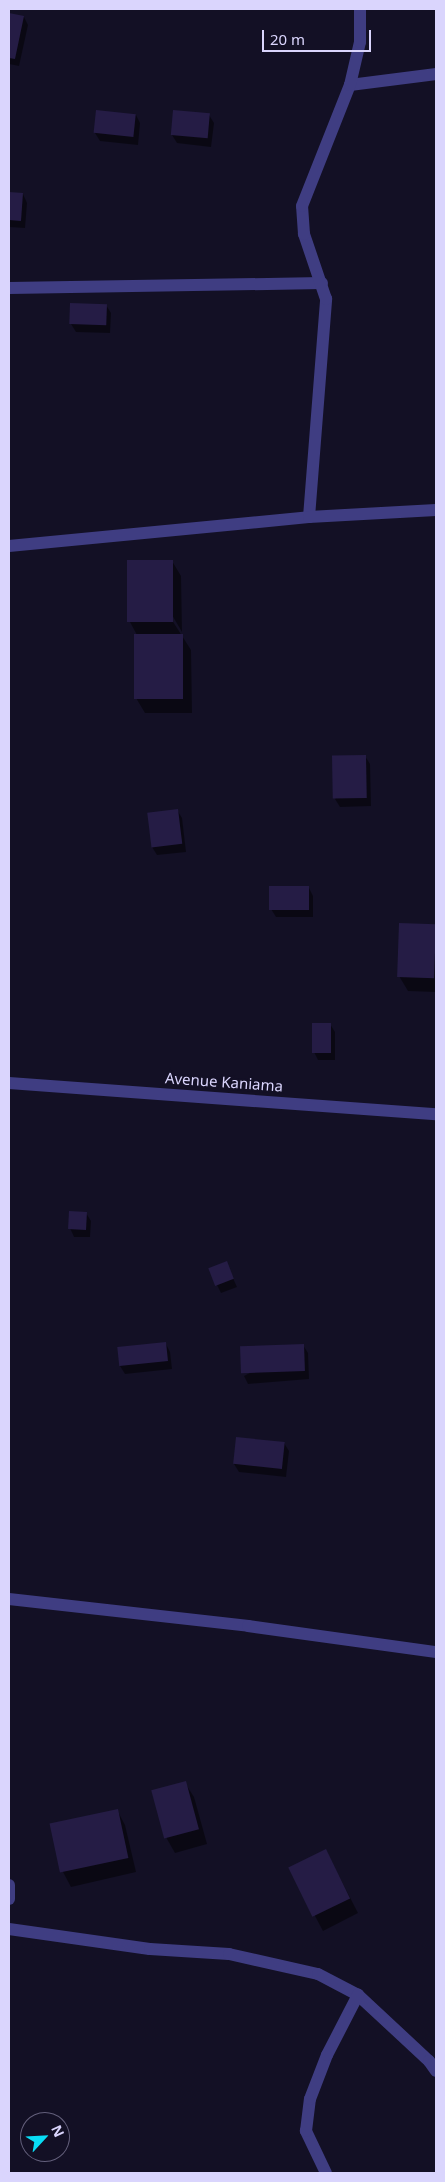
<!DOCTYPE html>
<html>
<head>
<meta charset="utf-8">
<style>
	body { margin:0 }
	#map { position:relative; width:445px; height:2182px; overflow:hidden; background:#131025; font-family:"Noto Sans",sans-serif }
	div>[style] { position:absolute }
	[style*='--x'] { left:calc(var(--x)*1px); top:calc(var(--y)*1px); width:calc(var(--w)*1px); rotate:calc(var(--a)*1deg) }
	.shadow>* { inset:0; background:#0007 }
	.building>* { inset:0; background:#251c45; transform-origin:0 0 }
	.minor>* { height:12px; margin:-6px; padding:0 6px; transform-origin:6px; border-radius:6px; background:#3f3d82 }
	span { translate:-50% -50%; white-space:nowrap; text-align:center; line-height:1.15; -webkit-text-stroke:4px #131025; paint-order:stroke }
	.street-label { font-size:15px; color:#dad5fd }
	.frame { position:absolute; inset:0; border:10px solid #dad5fd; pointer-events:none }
	.north { position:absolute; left:20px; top:2112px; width:50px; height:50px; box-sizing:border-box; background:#131025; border:1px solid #635f7b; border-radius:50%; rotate:65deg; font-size:14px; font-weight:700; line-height:20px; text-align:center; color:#dad5fd }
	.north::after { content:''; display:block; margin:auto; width:18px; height:22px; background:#09ddf5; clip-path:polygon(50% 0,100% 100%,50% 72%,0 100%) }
	.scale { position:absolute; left:262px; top:30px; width:109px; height:22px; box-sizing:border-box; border:2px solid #dad5fd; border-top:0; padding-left:6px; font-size:15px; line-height:18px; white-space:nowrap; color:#dad5fd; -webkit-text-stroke:4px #131025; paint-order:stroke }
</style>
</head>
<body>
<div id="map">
	<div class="shadow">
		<div style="clip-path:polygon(9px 14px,24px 17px,28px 25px,19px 66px,9px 64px)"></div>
		<div style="clip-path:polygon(136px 115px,140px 123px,138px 145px,100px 141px,95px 133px)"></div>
		<div style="clip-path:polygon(209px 115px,214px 123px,211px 147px,177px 143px,172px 135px)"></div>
		<div style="clip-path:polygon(9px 193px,23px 194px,27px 203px,25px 228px,9px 227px)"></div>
		<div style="clip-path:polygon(106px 305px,111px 313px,110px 333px,76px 332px,71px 324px)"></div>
		<div style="clip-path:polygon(129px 561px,172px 561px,181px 576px,182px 632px,172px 615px,170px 617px,191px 650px,192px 713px,145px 713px,136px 698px,137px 635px,130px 622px)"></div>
		<div style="clip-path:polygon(365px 756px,370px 764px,371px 806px,340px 807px,335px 799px)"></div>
		<div style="clip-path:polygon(177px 810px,182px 818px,186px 852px,157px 855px,152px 847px)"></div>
		<div style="clip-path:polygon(309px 888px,313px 896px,313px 917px,276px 917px,271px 909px)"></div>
		<div style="clip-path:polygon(401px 924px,436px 925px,436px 992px,408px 991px,399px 976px)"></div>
		<div style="clip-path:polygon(330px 1024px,335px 1032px,335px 1060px,318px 1060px,314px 1052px)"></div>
		<div style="clip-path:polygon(86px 1213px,91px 1221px,90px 1237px,74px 1237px,70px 1228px)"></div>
		<div style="clip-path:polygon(226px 1263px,237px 1287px,221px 1293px,217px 1285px)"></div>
		<div style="clip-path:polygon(166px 1344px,170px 1352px,172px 1369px,125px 1374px,120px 1366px)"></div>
		<div style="clip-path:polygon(303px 1345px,308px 1353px,309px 1379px,248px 1384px,244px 1376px)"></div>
		<div style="clip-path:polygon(237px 1438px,284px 1443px,289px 1451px,286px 1477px,239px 1472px,234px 1464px)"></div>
		<div style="clip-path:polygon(185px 1783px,194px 1797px,207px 1844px,175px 1853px,167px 1839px,153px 1791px)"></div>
		<div style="clip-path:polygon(117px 1810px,125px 1825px,136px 1872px,71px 1887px,63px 1872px,52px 1825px)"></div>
		<div style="clip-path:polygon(326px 1851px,358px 1913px,323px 1931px,315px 1916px)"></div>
	</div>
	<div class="building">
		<div style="clip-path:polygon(9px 13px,24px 16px,15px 59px,9px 58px)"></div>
		<div style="left:96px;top:110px;width:40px;height:23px;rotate:6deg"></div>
		<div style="left:173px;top:110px;width:37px;height:25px;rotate:5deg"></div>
		<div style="clip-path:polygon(9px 192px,23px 193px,21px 221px,9px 220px)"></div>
		<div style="left:70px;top:303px;width:37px;height:21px;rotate:2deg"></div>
		<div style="left:127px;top:560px;width:46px;height:62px"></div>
		<div style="left:134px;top:634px;width:49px;height:65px"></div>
		<div style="left:366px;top:755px;width:43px;height:34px;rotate:89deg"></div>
		<div style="left:178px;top:809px;width:35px;height:31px;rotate:83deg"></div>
		<div style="left:269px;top:886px;width:40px;height:24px"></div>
		<div style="left:399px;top:923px;width:37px;height:54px;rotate:2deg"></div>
		<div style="left:312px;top:1023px;width:19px;height:30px"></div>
		<div style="left:69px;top:1211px;width:18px;height:18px;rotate:3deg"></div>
		<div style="left:227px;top:1261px;width:19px;height:20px;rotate:69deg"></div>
		<div style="left:166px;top:1342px;width:19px;height:49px;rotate:84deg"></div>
		<div style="left:304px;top:1344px;width:27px;height:64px;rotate:88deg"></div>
		<div style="left:236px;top:1437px;width:49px;height:27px;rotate:6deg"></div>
		<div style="left:186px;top:1781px;width:50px;height:36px;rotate:75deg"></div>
		<div style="left:118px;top:1809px;width:50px;height:70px;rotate:78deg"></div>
		<div style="left:326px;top:1849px;width:55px;height:42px;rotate:64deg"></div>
	</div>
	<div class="minor">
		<div style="--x:350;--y:85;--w:87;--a:-7.3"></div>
		<div style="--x:9;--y:288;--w:313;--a:-0.9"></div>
		<div style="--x:309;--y:517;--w:219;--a:-85.5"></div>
		<div style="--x:326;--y:299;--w:69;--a:-108.7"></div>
		<div style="--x:304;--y:234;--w:28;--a:-94"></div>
		<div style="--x:302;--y:206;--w:130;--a:-68.4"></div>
		<div style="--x:350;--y:85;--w:44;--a:-76.9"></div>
		<div style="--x:360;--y:42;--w:33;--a:-90"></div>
		<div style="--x:9;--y:546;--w:301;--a:-5.5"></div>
		<div style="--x:309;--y:517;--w:127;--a:-3.2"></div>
		<div style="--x:9;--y:1083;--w:428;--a:4.2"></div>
		<div style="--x:9;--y:1599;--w:241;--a:6.4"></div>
		<div style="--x:248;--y:1626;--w:190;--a:7.9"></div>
		<div style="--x:9;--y:1885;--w:14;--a:90"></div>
		<div style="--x:9;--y:1929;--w:142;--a:8.1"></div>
		<div style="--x:150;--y:1949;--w:79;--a:3.6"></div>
		<div style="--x:229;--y:1954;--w:91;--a:12.7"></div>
		<div style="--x:318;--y:1974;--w:45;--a:27.7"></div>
		<div style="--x:358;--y:1995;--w:97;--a:42.9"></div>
		<div style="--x:429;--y:2061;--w:12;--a:55"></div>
		<div style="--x:326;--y:2173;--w:47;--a:-115.5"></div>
		<div style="--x:306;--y:2131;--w:32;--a:-83"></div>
		<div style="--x:310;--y:2099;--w:47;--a:-68.9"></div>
		<div style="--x:327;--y:2055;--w:68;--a:-62.7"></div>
	</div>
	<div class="street-label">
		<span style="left:224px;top:1082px;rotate:4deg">Avenue Kaniama</span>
	</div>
	<div class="frame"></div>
	<div class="north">N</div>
	<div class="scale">20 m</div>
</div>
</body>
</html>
